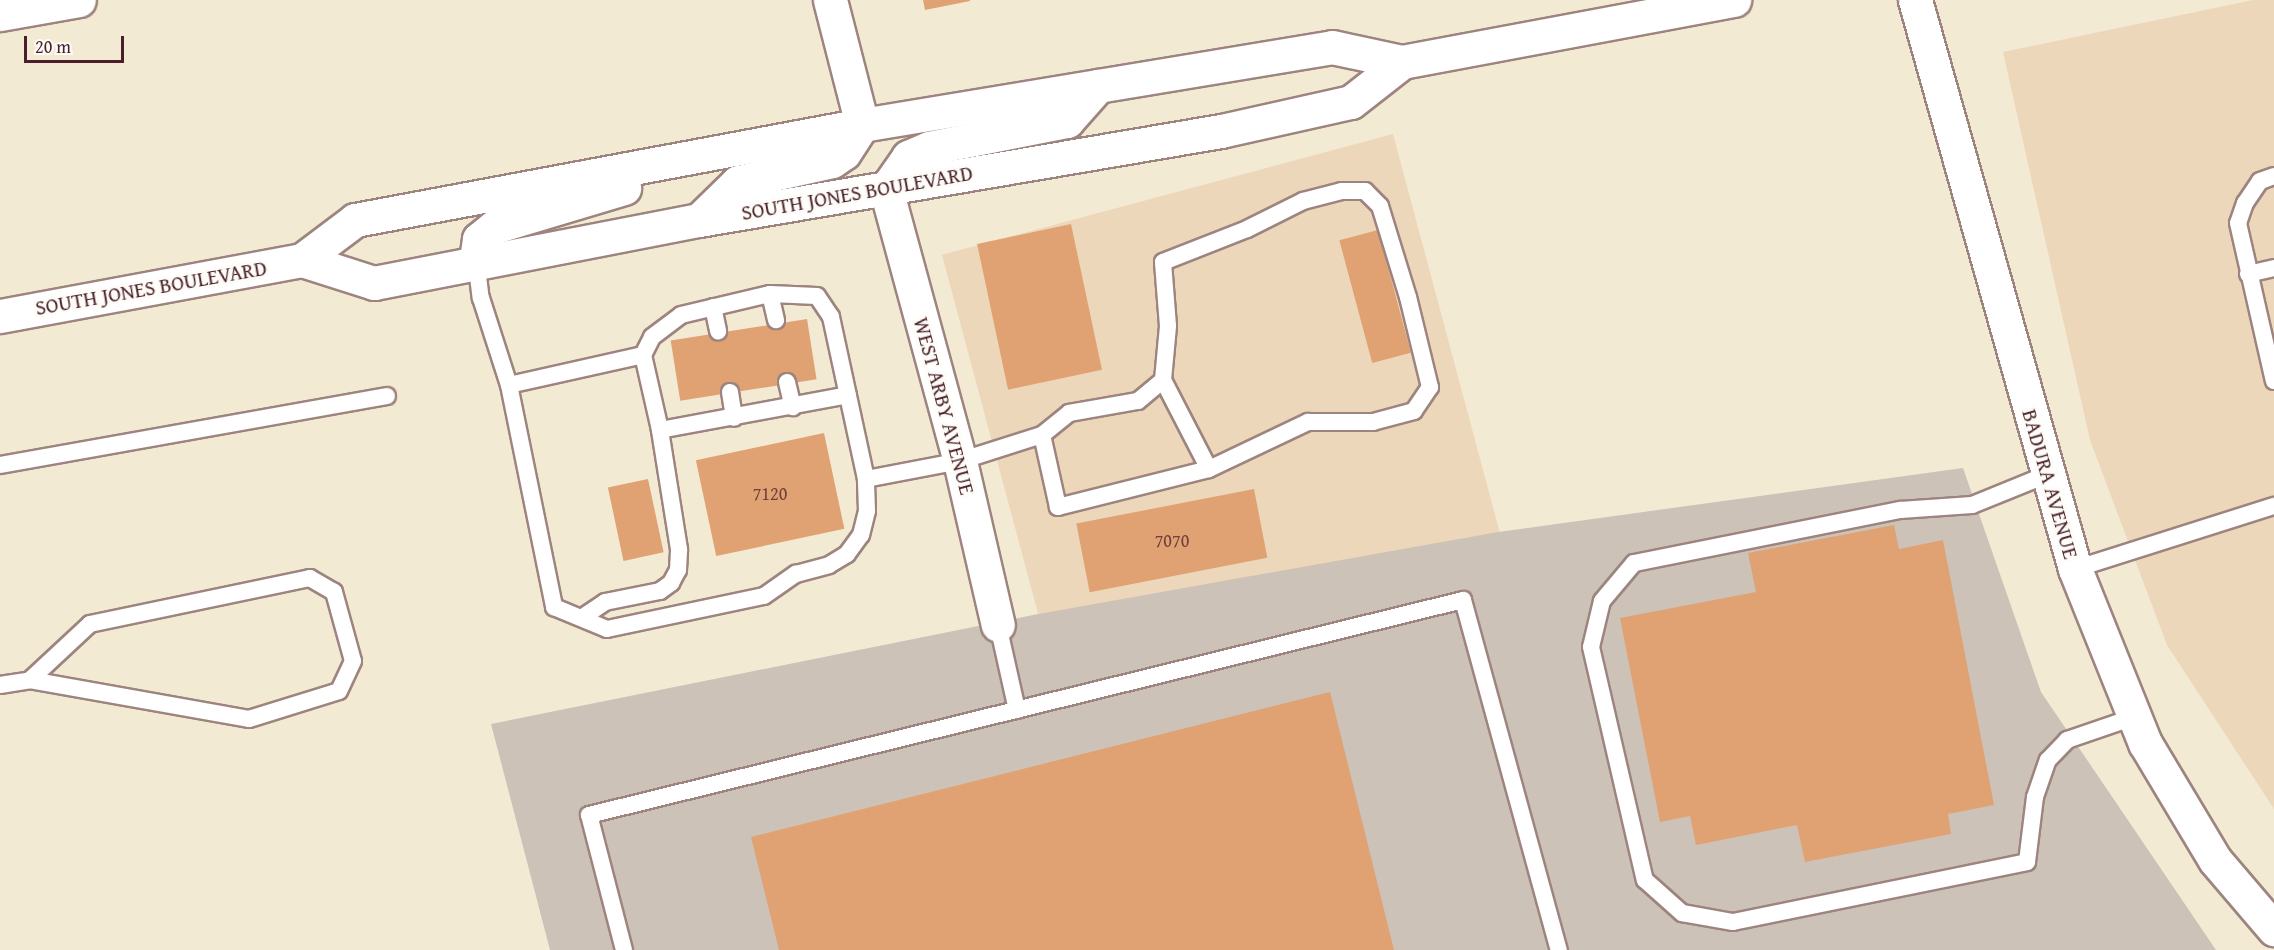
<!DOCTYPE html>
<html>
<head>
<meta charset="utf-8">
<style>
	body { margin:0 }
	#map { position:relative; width:2274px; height:950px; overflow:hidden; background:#f3ead3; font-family:"Gentium Book Plus",serif }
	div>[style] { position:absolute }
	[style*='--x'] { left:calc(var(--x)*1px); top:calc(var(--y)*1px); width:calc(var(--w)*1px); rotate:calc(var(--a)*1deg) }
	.built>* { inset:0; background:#edd7ba; transform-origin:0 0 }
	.industrial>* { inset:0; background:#ccc2b8 }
	.building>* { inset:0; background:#e0a272; transform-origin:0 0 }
	.roads { filter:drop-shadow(2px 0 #9e847f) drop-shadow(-2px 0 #9e847f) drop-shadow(0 2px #9e847f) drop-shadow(0 -2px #9e847f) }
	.service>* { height:16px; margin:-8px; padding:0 8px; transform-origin:8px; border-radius:8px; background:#fff }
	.minor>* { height:33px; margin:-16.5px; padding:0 16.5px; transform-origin:16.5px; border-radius:16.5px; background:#fff }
	.secondary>* { height:33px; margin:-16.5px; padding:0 16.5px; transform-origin:16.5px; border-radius:16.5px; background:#fff }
	.primary>* { height:33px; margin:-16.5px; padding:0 16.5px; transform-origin:16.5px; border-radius:16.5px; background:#fff }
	span { translate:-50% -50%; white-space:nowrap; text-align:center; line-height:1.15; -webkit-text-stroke:6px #fdfcf7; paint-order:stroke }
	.number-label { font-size:18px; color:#70403d }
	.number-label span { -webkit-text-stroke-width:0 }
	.street-label { font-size:21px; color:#4a1f2b }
	.scale { position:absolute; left:24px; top:36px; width:100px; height:27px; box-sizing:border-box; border:3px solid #4a1f2b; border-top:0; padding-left:8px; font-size:18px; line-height:21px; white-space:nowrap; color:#4a1f2b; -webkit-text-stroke:4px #fdfcf7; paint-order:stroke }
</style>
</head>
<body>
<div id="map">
	<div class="built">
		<div style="clip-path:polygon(2253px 0,2274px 0,2274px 809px,2167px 645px,2090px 440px,2003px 52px)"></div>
		<div style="left:1393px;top:134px;width:412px;height:467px;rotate:75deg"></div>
	</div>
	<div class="industrial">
		<div style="clip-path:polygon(1963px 468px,2041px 692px,2216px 950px,550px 950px,491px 724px,1033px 615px,1498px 532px)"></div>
	</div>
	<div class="building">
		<div style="clip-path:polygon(923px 0,970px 0,970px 1px,925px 10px)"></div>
		<div style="left:1071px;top:224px;width:149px;height:96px;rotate:78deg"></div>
		<div style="left:1378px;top:230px;width:127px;height:40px;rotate:75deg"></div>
		<div style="left:807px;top:319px;width:61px;height:138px;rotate:81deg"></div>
		<div style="left:824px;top:433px;width:98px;height:131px;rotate:78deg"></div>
		<div style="left:648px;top:479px;width:75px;height:41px;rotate:78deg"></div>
		<div style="left:1254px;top:489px;width:70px;height:181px;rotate:79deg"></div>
		<div style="clip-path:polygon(1894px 525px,1899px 549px,1943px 540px,1994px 805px,1948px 814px,1951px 834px,1805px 862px,1797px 825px,1696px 845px,1690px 816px,1660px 822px,1620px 618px,1756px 592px,1748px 553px)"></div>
		<div style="clip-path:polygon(1330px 692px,1394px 950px,779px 950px,751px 837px)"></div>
	</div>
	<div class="roads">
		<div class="service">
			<div style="--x:2274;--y:176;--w:15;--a:160"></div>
			<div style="--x:2260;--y:181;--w:27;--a:124"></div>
			<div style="--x:2245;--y:203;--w:21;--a:109"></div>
			<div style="--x:2238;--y:223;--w:162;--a:77.2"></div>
			<div style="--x:476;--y:260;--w:38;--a:83"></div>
			<div style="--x:481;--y:298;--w:91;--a:72.2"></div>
			<div style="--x:509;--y:385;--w:137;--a:-12.6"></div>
			<div style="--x:643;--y:355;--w:20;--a:-63"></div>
			<div style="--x:652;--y:337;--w:36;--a:-37"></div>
			<div style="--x:681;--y:315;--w:91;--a:-13.3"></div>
			<div style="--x:770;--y:294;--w:47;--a:2.4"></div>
			<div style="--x:817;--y:296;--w:25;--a:56"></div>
			<div style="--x:831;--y:317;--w:166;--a:77.8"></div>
			<div style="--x:866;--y:479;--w:96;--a:-10.8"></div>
			<div style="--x:960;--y:461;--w:86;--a:-17.6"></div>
			<div style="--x:1042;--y:435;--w:35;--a:-39"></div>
			<div style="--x:1069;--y:413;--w:70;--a:-9.9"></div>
			<div style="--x:1138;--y:401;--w:33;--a:-40"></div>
			<div style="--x:1163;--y:380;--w:54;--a:-84.7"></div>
			<div style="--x:1168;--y:326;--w:64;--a:-94.5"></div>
			<div style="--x:1163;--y:262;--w:90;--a:-21.4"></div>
			<div style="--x:1247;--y:229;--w:63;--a:-26.6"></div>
			<div style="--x:1303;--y:201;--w:40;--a:-14.4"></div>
			<div style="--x:1342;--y:191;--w:23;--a:0"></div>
			<div style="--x:1365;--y:191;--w:21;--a:45"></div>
			<div style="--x:1380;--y:206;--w:95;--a:72.9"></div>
			<div style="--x:1408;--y:297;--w:93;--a:76.3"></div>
			<div style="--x:1430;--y:387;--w:29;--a:124"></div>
			<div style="--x:1414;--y:411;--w:42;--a:165"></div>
			<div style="--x:1373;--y:422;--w:65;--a:180"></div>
			<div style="--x:1308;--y:422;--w:110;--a:154.6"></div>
			<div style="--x:1209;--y:469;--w:156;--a:165.9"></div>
			<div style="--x:1058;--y:507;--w:74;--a:-102.5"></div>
			<div style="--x:2248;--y:274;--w:27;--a:-13"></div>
			<div style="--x:770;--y:294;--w:27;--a:77"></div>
			<div style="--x:713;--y:307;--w:25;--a:78"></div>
			<div style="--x:643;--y:355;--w:77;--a:77.2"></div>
			<div style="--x:660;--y:430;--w:191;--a:-10.5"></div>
			<div style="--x:1163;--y:380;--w:100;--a:62.7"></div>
			<div style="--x:787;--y:382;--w:26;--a:77"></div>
			<div style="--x:509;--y:385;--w:227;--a:78.5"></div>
			<div style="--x:554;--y:607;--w:57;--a:22.5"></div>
			<div style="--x:607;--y:629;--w:160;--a:-11.9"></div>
			<div style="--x:764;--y:596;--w:39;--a:-35"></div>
			<div style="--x:796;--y:574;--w:34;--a:-15"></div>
			<div style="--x:829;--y:565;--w:21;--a:-31"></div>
			<div style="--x:847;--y:554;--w:24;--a:-54"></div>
			<div style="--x:861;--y:535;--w:25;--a:-76"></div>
			<div style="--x:867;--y:511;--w:32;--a:-92"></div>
			<div style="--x:730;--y:392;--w:26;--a:81"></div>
			<div style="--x:0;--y:465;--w:393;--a:-10.1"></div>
			<div style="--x:2046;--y:475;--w:80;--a:157.9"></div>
			<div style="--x:1972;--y:505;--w:72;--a:176"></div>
			<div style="--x:1900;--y:510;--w:271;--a:168.7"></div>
			<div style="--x:1634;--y:563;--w:50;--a:130.1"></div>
			<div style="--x:1602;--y:601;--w:47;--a:103.4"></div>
			<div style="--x:1591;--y:647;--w:239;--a:77"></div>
			<div style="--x:1645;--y:880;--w:50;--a:41.7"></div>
			<div style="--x:1682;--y:913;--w:52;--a:10"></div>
			<div style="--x:1733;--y:922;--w:300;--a:-11.5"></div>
			<div style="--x:2027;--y:862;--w:65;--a:-83"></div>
			<div style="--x:2035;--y:797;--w:39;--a:-71"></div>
			<div style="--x:2048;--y:760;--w:28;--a:-46"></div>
			<div style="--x:2067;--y:740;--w:71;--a:-18.9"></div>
			<div style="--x:2075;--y:569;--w:209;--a:-17.6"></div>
			<div style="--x:583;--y:617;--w:27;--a:-34"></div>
			<div style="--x:605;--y:602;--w:56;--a:-11.3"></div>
			<div style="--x:660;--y:591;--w:14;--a:-36"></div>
			<div style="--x:671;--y:583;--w:15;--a:-62"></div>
			<div style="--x:678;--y:570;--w:21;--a:-87"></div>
			<div style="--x:679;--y:549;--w:121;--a:-99.1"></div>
			<div style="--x:998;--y:625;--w:87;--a:77.4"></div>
			<div style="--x:0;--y:685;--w:30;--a:-9"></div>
			<div style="--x:30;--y:680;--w:222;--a:10.1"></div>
			<div style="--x:249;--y:719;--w:94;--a:-17.3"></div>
			<div style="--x:339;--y:691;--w:33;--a:-65"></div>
			<div style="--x:353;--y:661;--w:72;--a:-105.4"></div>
			<div style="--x:334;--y:592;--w:28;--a:-150"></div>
			<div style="--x:310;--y:578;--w:225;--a:168.2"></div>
			<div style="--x:90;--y:624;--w:82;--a:137"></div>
			<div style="--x:624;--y:950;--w:139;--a:-104.5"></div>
			<div style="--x:589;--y:815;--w:900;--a:-13.82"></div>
			<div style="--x:1463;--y:600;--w:363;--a:74.7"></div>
		</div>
		<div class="minor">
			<div style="--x:830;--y:0;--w:129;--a:75.6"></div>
			<div style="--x:0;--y:14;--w:80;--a:-10"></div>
			<div style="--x:886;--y:189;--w:282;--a:74.8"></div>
			<div style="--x:960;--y:461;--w:168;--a:77"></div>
		</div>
		<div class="secondary">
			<div style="--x:1915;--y:0;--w:591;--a:74.29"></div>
			<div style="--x:2075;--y:569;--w:188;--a:68.1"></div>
			<div style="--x:2145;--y:743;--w:136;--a:59.1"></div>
			<div style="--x:2215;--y:860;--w:91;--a:49.5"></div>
		</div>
		<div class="primary">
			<div style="--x:886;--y:189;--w:39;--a:-55"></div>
			<div style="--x:908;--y:157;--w:23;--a:-23"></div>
			<div style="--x:929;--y:148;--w:141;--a:-11.1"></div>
			<div style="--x:1067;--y:121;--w:47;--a:-48.5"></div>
			<div style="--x:699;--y:220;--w:54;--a:-44.3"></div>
			<div style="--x:738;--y:182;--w:96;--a:-12.6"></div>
			<div style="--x:832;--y:161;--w:14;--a:-34"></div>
			<div style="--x:844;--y:153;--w:33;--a:-57"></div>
			<div style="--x:302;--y:260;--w:76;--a:17.7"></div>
			<div style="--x:374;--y:283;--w:331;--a:-11"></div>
			<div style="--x:699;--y:220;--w:530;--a:-9.68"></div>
			<div style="--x:1221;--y:131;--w:133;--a:-12.6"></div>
			<div style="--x:1351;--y:102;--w:65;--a:-38.1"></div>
			<div style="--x:476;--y:260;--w:21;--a:-82"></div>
			<div style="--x:479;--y:239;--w:19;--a:-39"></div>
			<div style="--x:494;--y:227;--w:136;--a:-16.7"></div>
			<div style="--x:0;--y:316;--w:307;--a:-10.5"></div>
			<div style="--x:302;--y:260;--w:66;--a:-37"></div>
			<div style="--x:355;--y:220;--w:516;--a:-10.61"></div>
			<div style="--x:862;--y:125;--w:476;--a:-9.4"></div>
			<div style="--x:1332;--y:47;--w:72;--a:12.1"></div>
			<div style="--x:1402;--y:62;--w:338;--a:-10.6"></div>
		</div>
	</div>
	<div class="number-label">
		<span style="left:770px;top:494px">7120</span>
		<span style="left:1172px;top:541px">7070</span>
	</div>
	<div class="street-label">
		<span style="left:857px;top:193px;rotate:-10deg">SOUTH JONES BOULEVARD</span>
		<span style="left:151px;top:288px;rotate:-10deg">SOUTH JONES BOULEVARD</span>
		<span style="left:944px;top:406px;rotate:75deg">WEST ARBY AVENUE</span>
		<span style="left:2050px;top:484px;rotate:74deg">BADURA AVENUE</span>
	</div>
	<div class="scale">20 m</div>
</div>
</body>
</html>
